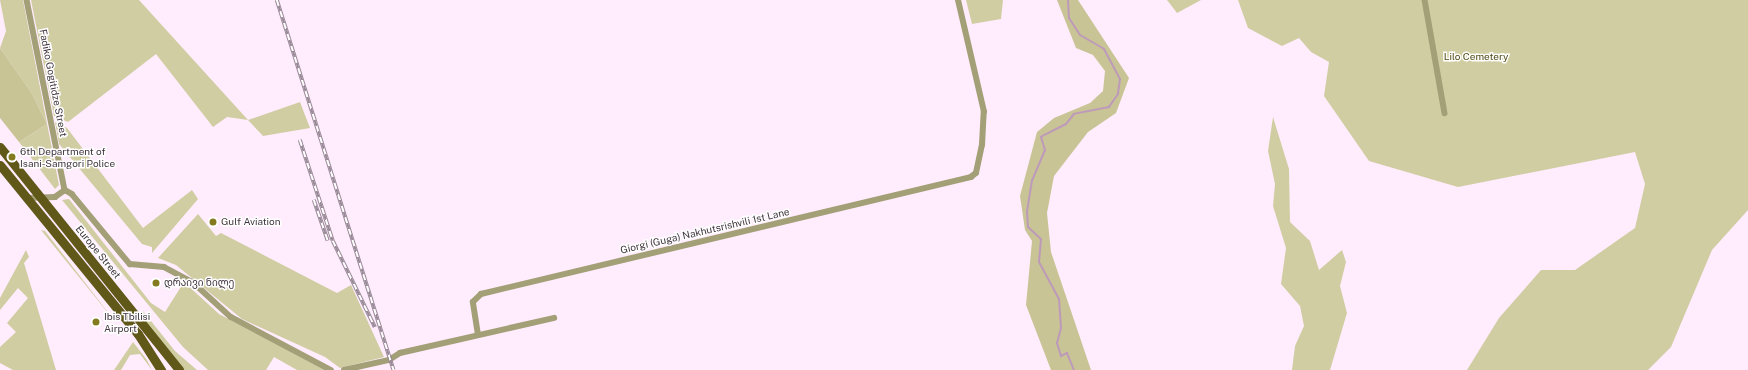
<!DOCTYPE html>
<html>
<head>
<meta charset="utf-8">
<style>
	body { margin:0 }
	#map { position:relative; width:1748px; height:370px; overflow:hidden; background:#ffecfd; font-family:"Public Sans","Noto Sans Georgian",sans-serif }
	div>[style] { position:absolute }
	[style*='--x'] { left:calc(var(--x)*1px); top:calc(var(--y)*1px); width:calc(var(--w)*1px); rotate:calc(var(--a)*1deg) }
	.green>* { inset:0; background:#d1cda2 }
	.forest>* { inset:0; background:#c8c496 }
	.stream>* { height:2px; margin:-1px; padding:0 1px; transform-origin:1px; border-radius:1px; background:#be9aba }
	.street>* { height:5.5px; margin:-2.75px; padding:0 2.75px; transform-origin:2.75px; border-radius:2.75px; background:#a39f77 }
	.primary>* { height:9px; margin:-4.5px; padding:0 4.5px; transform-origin:4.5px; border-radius:4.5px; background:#5f5819 }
	.rail>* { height:3.5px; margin-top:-1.75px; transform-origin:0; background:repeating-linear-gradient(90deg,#fff 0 6px,#998a97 0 12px); box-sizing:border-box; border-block:1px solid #998a97 }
	.dots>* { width:11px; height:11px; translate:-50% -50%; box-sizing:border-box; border:2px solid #fff; border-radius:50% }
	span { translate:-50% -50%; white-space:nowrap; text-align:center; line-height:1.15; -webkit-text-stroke:3px #fff; paint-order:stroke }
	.park-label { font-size:10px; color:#514b15 }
	.street-label { font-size:10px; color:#41353f }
	.poi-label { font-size:10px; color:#41353f }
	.left { translate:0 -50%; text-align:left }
</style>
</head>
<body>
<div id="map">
	<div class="green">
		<div style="clip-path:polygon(0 0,23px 0,59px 185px,55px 189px,19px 142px,47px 124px,31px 92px,0 48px,6px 31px)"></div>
		<div style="clip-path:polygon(31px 0,139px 0,248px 120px,300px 102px,310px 128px,263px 136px,248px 120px,227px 117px,213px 127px,156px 54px,68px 122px,54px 116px)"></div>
		<div style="clip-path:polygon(966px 0,1003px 0,1001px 19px,972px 24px)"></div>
		<div style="clip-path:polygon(1167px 0,1201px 0,1177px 13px)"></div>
		<div style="clip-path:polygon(1238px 0,1748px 0,1748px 210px,1712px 250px,1671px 347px,1648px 370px,1467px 370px,1499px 318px,1541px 270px,1575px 270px,1635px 228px,1645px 184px,1635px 152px,1458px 187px,1369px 161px,1324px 96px,1329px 62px,1311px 52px,1299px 38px,1282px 46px,1248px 28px)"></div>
		<div style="clip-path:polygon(1273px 117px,1289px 169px,1290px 222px,1310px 241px,1319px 270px,1342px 250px,1346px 262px,1340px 286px,1347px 313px,1330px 370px,1292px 370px,1295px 346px,1304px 326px,1300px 306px,1281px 284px,1286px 248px,1273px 206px,1275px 184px,1268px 151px)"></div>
		<div style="clip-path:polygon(55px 122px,67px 128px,143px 228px,192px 190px,198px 199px,152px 253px,152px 247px,142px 244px,59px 144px)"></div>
		<div style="clip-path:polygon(69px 199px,151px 303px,165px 312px,184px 282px,219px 314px,325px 370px,297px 370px,274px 357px,266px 370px,208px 370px,183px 347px,62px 200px)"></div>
		<div style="clip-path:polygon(198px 214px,216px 236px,221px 233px,337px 293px,351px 285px,384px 357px,340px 368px,325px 357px,242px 319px,176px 265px,158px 258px)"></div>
		<div style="clip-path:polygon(41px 230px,45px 231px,117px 324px)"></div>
		<div style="clip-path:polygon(26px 250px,29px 257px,24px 263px,56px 370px,13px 370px,0 363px,0 347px,16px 332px,7px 323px,28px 298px,18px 288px,0 310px,0 298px)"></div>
		<div style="clip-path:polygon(143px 311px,175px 351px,197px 370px,184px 370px,139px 315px)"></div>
		<div style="clip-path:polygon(133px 342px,147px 360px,152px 370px,140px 354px,130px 355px,121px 370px,114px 370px)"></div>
	</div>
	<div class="forest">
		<div style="clip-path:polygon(1057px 0,1078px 0,1129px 78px,1116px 113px,1088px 132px,1054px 176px,1047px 213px,1051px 252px,1091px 370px,1051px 370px,1026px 305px,1032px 241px,1025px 230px,1020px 196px,1037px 132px,1054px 118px,1090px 103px,1103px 91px,1105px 71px,1093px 55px,1076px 48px)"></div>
		<div style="clip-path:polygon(0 48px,31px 92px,47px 124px,19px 142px,0 118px)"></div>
	</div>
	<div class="stream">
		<div style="--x:1068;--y:0;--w:18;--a:87"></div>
		<div style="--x:1069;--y:18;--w:20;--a:57"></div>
		<div style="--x:1080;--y:35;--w:28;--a:30"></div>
		<div style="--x:1104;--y:49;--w:34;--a:62"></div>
		<div style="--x:1120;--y:79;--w:15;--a:98"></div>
		<div style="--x:1118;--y:94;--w:16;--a:125"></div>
		<div style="--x:1109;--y:107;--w:36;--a:169"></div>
		<div style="--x:1074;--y:114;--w:13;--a:129"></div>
		<div style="--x:1066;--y:124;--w:28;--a:153"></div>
		<div style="--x:1041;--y:137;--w:14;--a:73"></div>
		<div style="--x:1045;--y:150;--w:33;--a:113"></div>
		<div style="--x:1032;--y:180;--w:32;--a:99"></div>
		<div style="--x:1027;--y:212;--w:15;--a:86"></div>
		<div style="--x:1028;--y:227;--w:18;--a:43"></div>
		<div style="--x:1041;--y:239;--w:23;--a:95"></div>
		<div style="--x:1039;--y:262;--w:42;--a:61.6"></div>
		<div style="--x:1059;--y:299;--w:29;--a:86"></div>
		<div style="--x:1061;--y:328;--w:16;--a:105"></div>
		<div style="--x:1057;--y:343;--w:14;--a:73"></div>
		<div style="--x:1061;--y:356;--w:7;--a:-27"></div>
		<div style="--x:1067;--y:353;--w:18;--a:68"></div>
	</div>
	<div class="street">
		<div style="--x:27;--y:0;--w:194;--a:78.7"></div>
		<div style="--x:1425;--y:0;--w:115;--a:80"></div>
		<div style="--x:65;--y:190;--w:8;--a:30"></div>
		<div style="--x:72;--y:194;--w:91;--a:50.4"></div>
		<div style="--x:130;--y:264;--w:34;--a:5"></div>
		<div style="--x:164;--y:267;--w:34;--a:28"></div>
		<div style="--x:194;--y:283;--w:50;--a:42.6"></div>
		<div style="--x:231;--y:317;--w:113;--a:27.9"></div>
		<div style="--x:27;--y:198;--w:28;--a:-2"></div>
		<div style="--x:55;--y:197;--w:12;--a:-35"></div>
		<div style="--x:478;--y:335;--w:33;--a:-99"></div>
		<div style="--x:473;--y:302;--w:11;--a:-45"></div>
		<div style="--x:481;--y:294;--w:504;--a:-13.43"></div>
		<div style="--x:971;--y:177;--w:6;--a:-39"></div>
		<div style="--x:976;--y:173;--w:29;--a:-78"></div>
		<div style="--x:982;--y:145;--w:33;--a:-87"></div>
		<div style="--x:984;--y:112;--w:115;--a:-103.1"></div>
		<div style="--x:344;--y:370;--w:46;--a:-12.5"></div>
		<div style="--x:389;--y:360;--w:13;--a:-32"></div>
		<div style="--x:400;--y:353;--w:158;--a:-12.8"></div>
	</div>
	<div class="primary">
		<div style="--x:0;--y:147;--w:286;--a:51.2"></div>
		<div style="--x:0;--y:165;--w:218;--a:50.8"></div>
		<div style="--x:138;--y:334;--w:43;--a:57.4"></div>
	</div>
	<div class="rail">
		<div style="--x:277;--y:0;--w:388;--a:72.5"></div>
		<div style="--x:300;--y:140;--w:106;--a:71.9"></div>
		<div style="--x:333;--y:241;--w:96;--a:64"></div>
		<div style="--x:314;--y:200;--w:43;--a:71.1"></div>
	</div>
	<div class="dots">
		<div style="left:12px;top:157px;background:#847a20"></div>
		<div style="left:213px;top:222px;background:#847a20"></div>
		<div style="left:156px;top:283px;background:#847a20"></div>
		<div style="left:96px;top:322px;background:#847a20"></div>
	</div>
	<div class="park-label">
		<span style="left:1476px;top:57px">Lilo Cemetery</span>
	</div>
	<div class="street-label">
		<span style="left:53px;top:83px;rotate:79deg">Fadiko Gogitidze Street</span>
		<span style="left:705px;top:231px;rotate:-13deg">Giorgi (Guga) Nakhutsrishvili 1st Lane</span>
		<span style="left:98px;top:252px;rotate:51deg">Europe Street</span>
	</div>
	<div class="poi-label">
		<span class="left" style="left:20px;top:157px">6th Department of<br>Isani-Samgori Police</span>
		<span class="left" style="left:221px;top:222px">Gulf Aviation</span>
		<span class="left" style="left:164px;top:283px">დრაივი ნილე</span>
		<span class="left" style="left:104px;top:322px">Ibis Tbilisi<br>Airport</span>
	</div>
</div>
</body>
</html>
